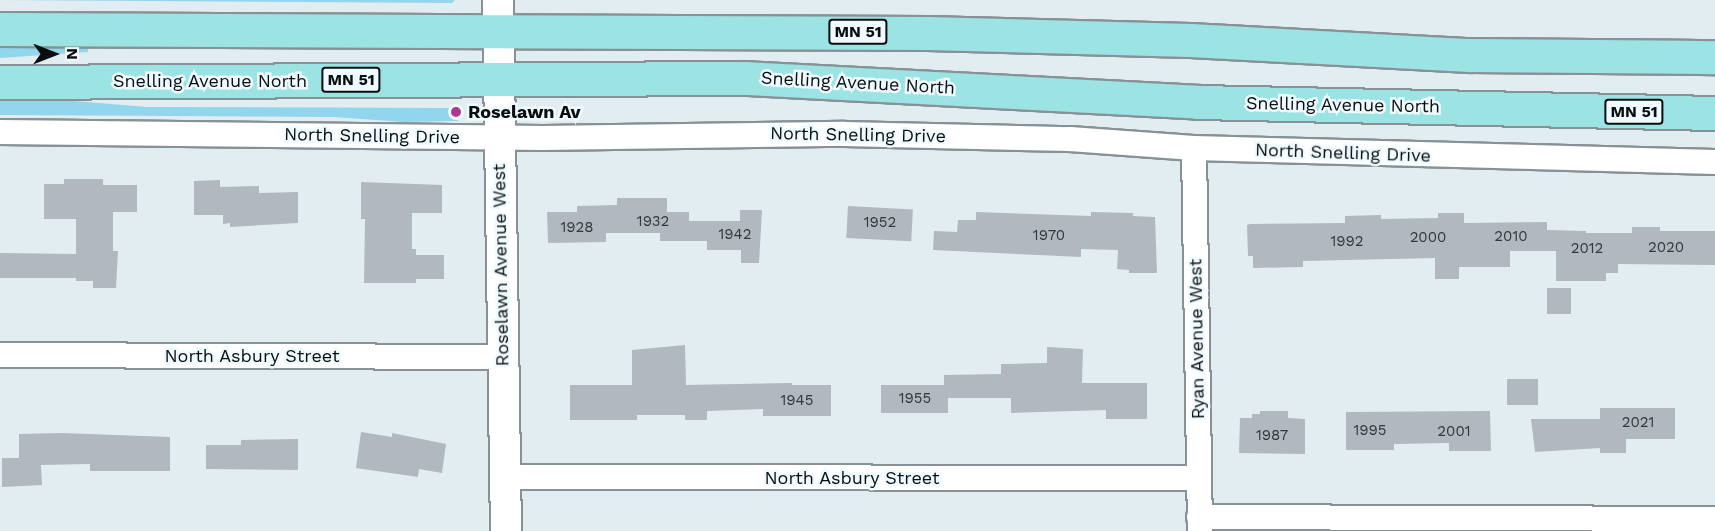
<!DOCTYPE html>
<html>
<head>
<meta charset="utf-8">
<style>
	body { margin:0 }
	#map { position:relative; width:1715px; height:531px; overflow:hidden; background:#e2edf1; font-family:"Work Sans",sans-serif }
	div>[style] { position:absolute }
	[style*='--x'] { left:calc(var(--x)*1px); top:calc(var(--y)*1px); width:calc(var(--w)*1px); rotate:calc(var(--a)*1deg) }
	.green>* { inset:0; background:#91d6ec }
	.building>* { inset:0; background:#b1b8bf; transform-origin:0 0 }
	.roads { filter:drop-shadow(2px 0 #889296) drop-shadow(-2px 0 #889296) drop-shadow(0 2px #889296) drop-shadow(0 -2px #889296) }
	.minor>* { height:24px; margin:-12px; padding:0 12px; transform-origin:12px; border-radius:12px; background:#fff }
	.tertiary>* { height:30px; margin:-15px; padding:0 15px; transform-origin:15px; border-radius:15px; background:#fff }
	.primary>* { height:33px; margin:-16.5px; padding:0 16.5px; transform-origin:16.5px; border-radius:16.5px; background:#9ce3e4 }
	.dots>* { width:16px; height:16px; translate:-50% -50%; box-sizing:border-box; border:3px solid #effafe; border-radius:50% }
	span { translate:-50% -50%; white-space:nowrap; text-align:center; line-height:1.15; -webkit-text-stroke:5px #effafe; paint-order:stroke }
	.number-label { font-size:15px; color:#34383b }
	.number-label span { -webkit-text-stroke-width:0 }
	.shield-label span { padding:2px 4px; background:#effafe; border:2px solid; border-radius:4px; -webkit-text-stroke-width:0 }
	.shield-label { font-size:16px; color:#0a0e0f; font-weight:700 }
	.street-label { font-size:18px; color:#0a0e0f }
	.poi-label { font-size:18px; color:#0a0e0f; font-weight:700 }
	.left { translate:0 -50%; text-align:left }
	.north { position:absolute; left:24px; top:24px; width:60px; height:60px; -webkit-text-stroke:4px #effafe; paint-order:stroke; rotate:90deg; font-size:16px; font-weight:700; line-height:24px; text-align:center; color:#0a0e0f }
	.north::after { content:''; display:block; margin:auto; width:21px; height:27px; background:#0a0e0f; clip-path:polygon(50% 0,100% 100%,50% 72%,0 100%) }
</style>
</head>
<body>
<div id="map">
	<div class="green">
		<div style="clip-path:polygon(0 0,455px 0,452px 3px)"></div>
		<div style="clip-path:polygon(0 41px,88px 42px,88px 52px,0 58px)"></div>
		<div style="clip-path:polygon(0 101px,75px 101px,147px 107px,455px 108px,458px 121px,404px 122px,333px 117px,0 115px)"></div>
	</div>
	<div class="building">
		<div style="clip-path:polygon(64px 179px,103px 179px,103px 185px,137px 185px,137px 212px,113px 212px,113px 251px,118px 251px,116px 288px,93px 288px,93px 281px,76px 281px,76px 278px,0 278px,0 253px,76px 254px,76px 219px,44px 219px,44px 184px,64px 184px)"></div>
		<div style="clip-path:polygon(220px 180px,220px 187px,259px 186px,259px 193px,298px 192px,298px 223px,230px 227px,230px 223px,223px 224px,223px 215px,194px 215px,194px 181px)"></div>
		<div style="clip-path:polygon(361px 182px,442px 185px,442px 213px,412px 213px,412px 249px,416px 249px,416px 255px,444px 255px,444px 279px,416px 279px,416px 283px,364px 283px,365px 219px,361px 219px)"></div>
		<div style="clip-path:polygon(617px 198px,667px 198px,667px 212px,689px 212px,689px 221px,740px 221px,740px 210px,762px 210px,759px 263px,741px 263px,741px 250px,707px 250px,707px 241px,660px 241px,660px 233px,606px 233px,606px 242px,548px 243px,547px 212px,577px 212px,577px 206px,617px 205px)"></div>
		<div style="left:848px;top:206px;width:65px;height:32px;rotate:3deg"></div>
		<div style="clip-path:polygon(976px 212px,1091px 216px,1091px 212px,1133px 213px,1133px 216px,1155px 217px,1157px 273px,1129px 273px,1129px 270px,1117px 269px,1118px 250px,1081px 249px,1081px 257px,933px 250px,934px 231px,957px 232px,958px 220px,976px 220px)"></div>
		<div style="clip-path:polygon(1438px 213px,1464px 213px,1464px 223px,1547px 222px,1547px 230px,1586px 231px,1586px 233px,1632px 233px,1632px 227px,1660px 227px,1660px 231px,1715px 231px,1715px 265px,1618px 264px,1618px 273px,1606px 273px,1606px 281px,1556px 281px,1556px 251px,1510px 251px,1510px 267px,1459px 267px,1459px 279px,1435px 279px,1435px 258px,1303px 261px,1303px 267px,1253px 268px,1253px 256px,1248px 256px,1247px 225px,1250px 224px,1345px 223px,1345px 216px,1381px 215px,1381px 219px,1438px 218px)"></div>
		<div style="left:1547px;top:288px;width:24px;height:26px"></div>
		<div style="clip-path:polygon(685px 345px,686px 385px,792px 383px,792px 385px,831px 385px,831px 416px,763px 416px,763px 409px,707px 411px,707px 420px,685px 420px,685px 415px,637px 415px,637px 420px,570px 420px,570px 385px,632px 385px,632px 350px)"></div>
		<div style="clip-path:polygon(1047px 347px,1083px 349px,1082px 383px,1147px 383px,1147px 419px,1106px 419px,1106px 410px,1011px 413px,1011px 398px,948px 398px,948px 413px,881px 413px,881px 385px,944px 385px,944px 375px,1001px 374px,1001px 364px,1047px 363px)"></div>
		<div style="left:1507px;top:379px;width:31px;height:26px"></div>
		<div style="clip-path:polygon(1600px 408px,1675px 408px,1675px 439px,1626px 439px,1626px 453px,1600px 453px,1600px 448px,1535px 452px,1531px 419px,1600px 419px)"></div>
		<div style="clip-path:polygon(1260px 411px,1288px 411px,1288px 418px,1305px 419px,1305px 454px,1239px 453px,1240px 418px,1252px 418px,1252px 414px,1260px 414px)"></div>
		<div style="clip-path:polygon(1490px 411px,1491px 451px,1449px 451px,1449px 443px,1394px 444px,1394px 450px,1346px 450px,1346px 412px)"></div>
		<div style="clip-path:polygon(361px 432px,392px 437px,392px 433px,446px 444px,442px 473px,419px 469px,418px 477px,356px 468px)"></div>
		<div style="clip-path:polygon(62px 433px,170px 437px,170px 471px,90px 471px,90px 464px,41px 465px,42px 485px,2px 487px,2px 458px,19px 458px,19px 434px)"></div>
		<div style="clip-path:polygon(298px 439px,298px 470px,206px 469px,206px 445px,241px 445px,241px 440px)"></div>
	</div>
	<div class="roads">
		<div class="minor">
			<div style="--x:0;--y:132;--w:543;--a:0.63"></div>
			<div style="--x:543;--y:138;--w:301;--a:-0.8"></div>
			<div style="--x:844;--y:134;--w:226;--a:1.3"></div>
			<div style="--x:1070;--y:139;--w:124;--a:4.2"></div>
			<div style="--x:1194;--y:148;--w:521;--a:1.54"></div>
			<div style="--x:1194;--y:148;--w:383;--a:89.1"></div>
			<div style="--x:0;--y:355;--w:503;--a:0.23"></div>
			<div style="--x:505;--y:477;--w:694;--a:0.08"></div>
			<div style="--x:1199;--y:517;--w:516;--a:0.22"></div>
		</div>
		<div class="tertiary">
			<div style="--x:498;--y:0;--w:531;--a:89.14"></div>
		</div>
		<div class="primary">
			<div style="--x:0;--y:29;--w:927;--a:0.25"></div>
			<div style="--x:927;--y:33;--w:263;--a:1.5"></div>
			<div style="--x:1190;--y:40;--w:280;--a:3.1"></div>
			<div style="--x:1470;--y:55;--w:245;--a:0.5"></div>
			<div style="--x:0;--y:82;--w:745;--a:-0.31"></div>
			<div style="--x:745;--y:78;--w:454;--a:3"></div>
			<div style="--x:1198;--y:102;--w:517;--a:1.22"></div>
		</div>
	</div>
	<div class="dots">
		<div style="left:456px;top:112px;background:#ae3890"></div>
	</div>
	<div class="number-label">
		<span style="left:653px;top:222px">1932</span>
		<span style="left:880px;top:223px">1952</span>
		<span style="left:577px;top:228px">1928</span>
		<span style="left:735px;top:235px">1942</span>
		<span style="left:1049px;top:236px">1970</span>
		<span style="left:1511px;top:237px">2010</span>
		<span style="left:1428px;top:238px">2000</span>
		<span style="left:1347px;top:242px">1992</span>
		<span style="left:1666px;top:248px">2020</span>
		<span style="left:1587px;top:249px">2012</span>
		<span style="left:915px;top:399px">1955</span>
		<span style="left:797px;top:401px">1945</span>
		<span style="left:1638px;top:423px">2021</span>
		<span style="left:1370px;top:431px">1995</span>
		<span style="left:1454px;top:432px">2001</span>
		<span style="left:1272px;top:436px">1987</span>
	</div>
	<div class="shield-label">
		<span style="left:858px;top:32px">MN 51</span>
		<span style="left:351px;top:80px">MN 51</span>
		<span style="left:1634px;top:112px">MN 51</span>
	</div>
	<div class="street-label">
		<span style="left:210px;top:81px">Snelling Avenue North</span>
		<span style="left:858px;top:83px;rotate:3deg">Snelling Avenue North</span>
		<span style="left:1343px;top:105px;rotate:1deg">Snelling Avenue North</span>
		<span style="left:858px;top:135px;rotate:1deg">North Snelling Drive</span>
		<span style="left:372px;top:136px;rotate:1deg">North Snelling Drive</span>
		<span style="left:1343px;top:153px;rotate:2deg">North Snelling Drive</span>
		<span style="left:501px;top:265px;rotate:-91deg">Roselawn Avenue West</span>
		<span style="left:1197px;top:339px;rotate:-91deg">Ryan Avenue West</span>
		<span style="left:252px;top:356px">North Asbury Street</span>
		<span style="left:852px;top:478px">North Asbury Street</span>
	</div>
	<div class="poi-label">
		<span class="left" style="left:468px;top:112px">Roselawn Av</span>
	</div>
	<div class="north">N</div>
</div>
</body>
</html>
